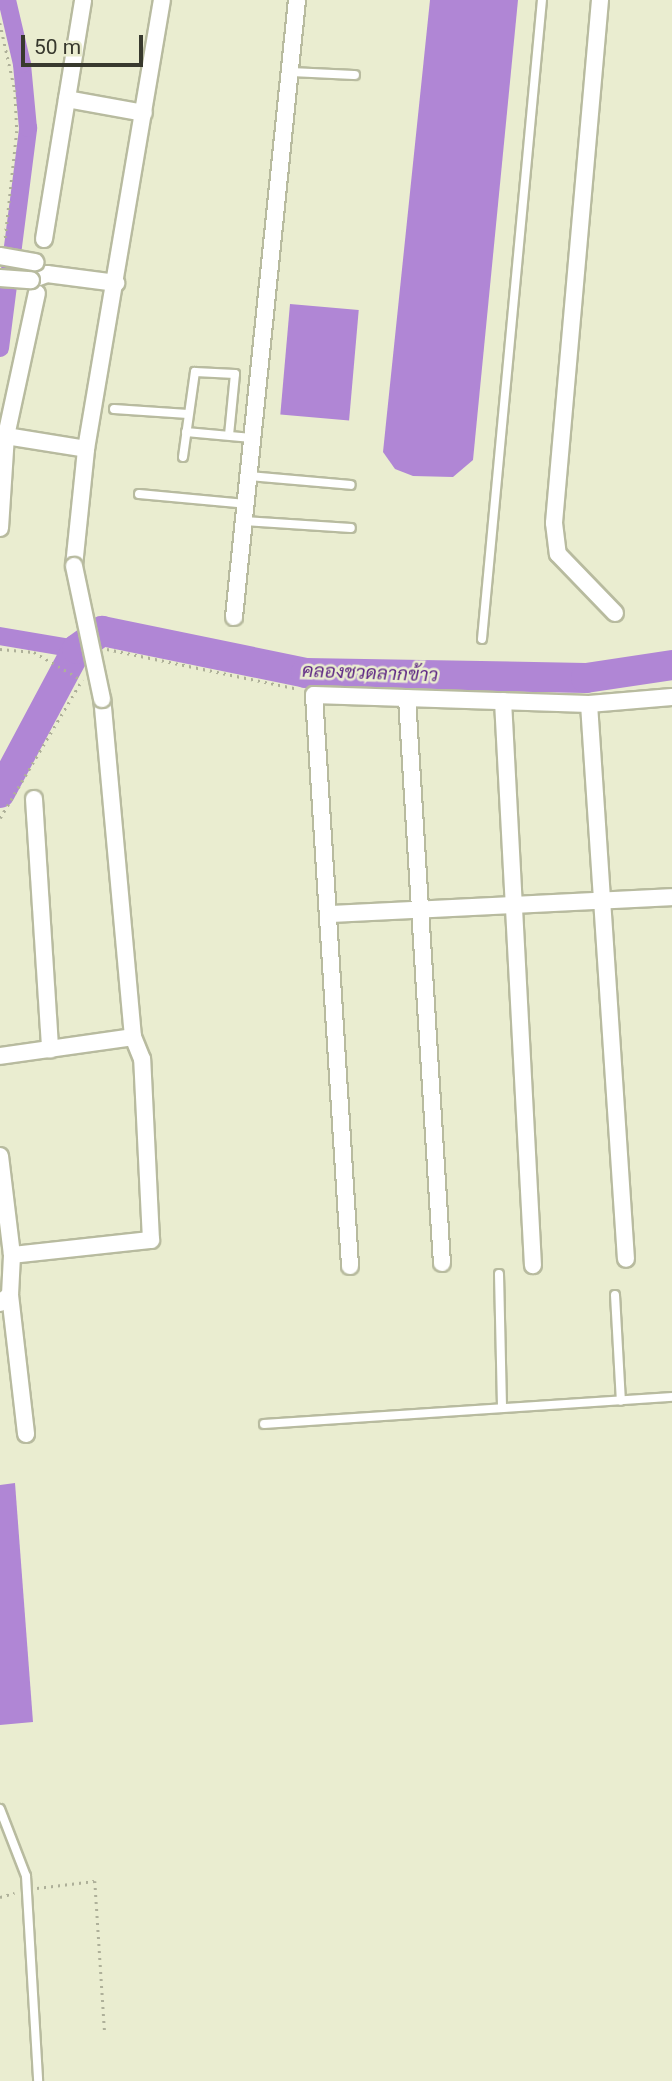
<!DOCTYPE html>
<html>
<head>
<meta charset="utf-8">
<style>
	body { margin:0 }
	#map { position:relative; width:672px; height:2081px; overflow:hidden; background:#eaedd0; font-family:Roboto,Sarabun,sans-serif }
	div>[style] { position:absolute }
	[style*='--x'] { left:calc(var(--x)*1px); top:calc(var(--y)*1px); width:calc(var(--w)*1px); rotate:calc(var(--a)*1deg) }
	.water>* { inset:0; background:#b086d5; transform-origin:0 0 }
	.canal>* { height:18px; margin:-9px; padding:0 9px; transform-origin:9px; border-radius:9px; background:#b086d5 }
	.river>* { height:30px; margin:-15px; padding:0 15px; transform-origin:15px; border-radius:15px; background:#b086d5 }
	.path>* { height:2.5px; margin-top:-1.25px; transform-origin:0; background:repeating-linear-gradient(90deg,#aeb099 0 2px,transparent 0 7px) }
	.roads { filter:drop-shadow(2px 0 #b8bb9f) drop-shadow(-2px 0 #b8bb9f) drop-shadow(0 2px #b8bb9f) drop-shadow(0 -2px #b8bb9f) }
	.service>* { height:8px; margin:-4px; padding:0 4px; transform-origin:4px; border-radius:4px; background:#fff }
	.minor>* { height:16px; margin:-8px; padding:0 8px; transform-origin:8px; border-radius:8px; background:#fff }
	.bridges { filter:drop-shadow(2px 0 #b8bb9f) drop-shadow(-2px 0 #b8bb9f) drop-shadow(0 2px #b8bb9f) drop-shadow(0 -2px #b8bb9f) }
	.minor-bridge>* { height:16px; margin:-8px; padding:0 8px; transform-origin:8px; border-radius:8px; background:#fff }
	span { translate:-50% -50%; white-space:nowrap; text-align:center; line-height:1.15; -webkit-text-stroke:5px #eaedd0; paint-order:stroke }
	.water-label { font-size:19px; color:#5d2683; font-style:italic }
	.scale { position:absolute; left:21px; top:35px; width:122px; height:32px; box-sizing:border-box; border:4px solid #38392e; border-top:0; padding-left:9px; font-size:21px; line-height:24px; white-space:nowrap; color:#38392e; -webkit-text-stroke:5px #eaedd0; paint-order:stroke }
</style>
</head>
<body>
<div id="map">
	<div class="water">
		<div style="clip-path:polygon(430px 0,518px 0,473px 460px,453px 477px,413px 476px,395px 469px,383px 452px)"></div>
		<div style="left:290px;top:304px;width:69px;height:111px;rotate:5deg"></div>
		<div style="clip-path:polygon(15px 1483px,33px 1722px,0 1725px,0 1485px)"></div>
	</div>
	<div class="canal">
		<div style="--x:0;--y:348;--w:222;--a:-82.7"></div>
		<div style="--x:28;--y:128;--w:64;--a:-95.4"></div>
		<div style="--x:22;--y:64;--w:66;--a:-103.2"></div>
		<div style="--x:0;--y:636;--w:78;--a:9.6"></div>
	</div>
	<div class="river">
		<div style="--x:0;--y:793;--w:163;--a:-61.9"></div>
		<div style="--x:77;--y:649;--w:31;--a:-36"></div>
		<div style="--x:102;--y:631;--w:208;--a:11.6"></div>
		<div style="--x:306;--y:673;--w:280;--a:1"></div>
		<div style="--x:586;--y:678;--w:87;--a:-8.6"></div>
	</div>
	<div class="path">
		<div style="--x:0;--y:23;--w:69;--a:77.4"></div>
		<div style="--x:15;--y:90;--w:41;--a:87.2"></div>
		<div style="--x:17;--y:131;--w:111;--a:96.2"></div>
		<div style="--x:0;--y:649;--w:34;--a:5"></div>
		<div style="--x:34;--y:652;--w:53;--a:30.4"></div>
		<div style="--x:107;--y:649;--w:196;--a:11.8"></div>
		<div style="--x:0;--y:818;--w:161;--a:-59.3"></div>
		<div style="--x:37;--y:1888;--w:58;--a:-6.9"></div>
		<div style="--x:95;--y:1881;--w:153;--a:86.3"></div>
		<div style="--x:0;--y:1897;--w:15;--a:-16"></div>
	</div>
	<div class="roads">
		<div class="service">
			<div style="--x:290;--y:72;--w:65;--a:2.6"></div>
			<div style="--x:114;--y:409;--w:74;--a:3.9"></div>
			<div style="--x:186;--y:432;--w:66;--a:5.2"></div>
			<div style="--x:183;--y:457;--w:86;--a:-82"></div>
			<div style="--x:195;--y:372;--w:40;--a:2.9"></div>
			<div style="--x:235;--y:374;--w:61;--a:95.6"></div>
			<div style="--x:249;--y:476;--w:102;--a:5"></div>
			<div style="--x:139;--y:494;--w:107;--a:5.3"></div>
			<div style="--x:244;--y:521;--w:107;--a:3.7"></div>
			<div style="--x:482;--y:639;--w:642;--a:-84.64"></div>
			<div style="--x:499;--y:1274;--w:134;--a:88.7"></div>
			<div style="--x:615;--y:1295;--w:106;--a:86.8"></div>
			<div style="--x:264;--y:1424;--w:409;--a:-3.8"></div>
			<div style="--x:0;--y:1809;--w:72;--a:68.8"></div>
			<div style="--x:26;--y:1876;--w:205;--a:86.6"></div>
		</div>
		<div class="minor">
			<div style="--x:600;--y:0;--w:525;--a:95.03"></div>
			<div style="--x:554;--y:523;--w:31;--a:83"></div>
			<div style="--x:558;--y:554;--w:82;--a:46"></div>
			<div style="--x:67;--y:99;--w:78;--a:10.3"></div>
			<div style="--x:44;--y:239;--w:242;--a:-80.7"></div>
			<div style="--x:31;--y:280;--w:17;--a:-21"></div>
			<div style="--x:47;--y:274;--w:70;--a:7.4"></div>
			<div style="--x:6;--y:436;--w:81;--a:9.2"></div>
			<div style="--x:0;--y:528;--w:92;--a:-86.3"></div>
			<div style="--x:6;--y:436;--w:146;--a:-77.8"></div>
			<div style="--x:74;--y:566;--w:118;--a:-84.1"></div>
			<div style="--x:86;--y:449;--w:455;--a:-80.4"></div>
			<div style="--x:234;--y:617;--w:620;--a:-84.17"></div>
			<div style="--x:407;--y:698;--w:566;--a:86.46"></div>
			<div style="--x:503;--y:701;--w:565;--a:86.96"></div>
			<div style="--x:589;--y:704;--w:556;--a:86.19"></div>
			<div style="--x:34;--y:799;--w:251;--a:86.3"></div>
			<div style="--x:329;--y:914;--w:343;--a:-2.8"></div>
			<div style="--x:0;--y:1056;--w:134;--a:-8.1"></div>
			<div style="--x:133;--y:1037;--w:339;--a:-95.2"></div>
			<div style="--x:0;--y:1156;--w:100;--a:83.1"></div>
			<div style="--x:350;--y:1266;--w:572;--a:-93.61"></div>
			<div style="--x:314;--y:695;--w:275;--a:1.9"></div>
			<div style="--x:589;--y:704;--w:83;--a:-4.8"></div>
			<div style="--x:10;--y:1295;--w:140;--a:83.4"></div>
			<div style="--x:0;--y:1303;--w:13;--a:-39"></div>
			<div style="--x:10;--y:1295;--w:40;--a:-87.1"></div>
			<div style="--x:12;--y:1255;--w:140;--a:-6.2"></div>
			<div style="--x:151;--y:1240;--w:181;--a:-92.8"></div>
			<div style="--x:142;--y:1059;--w:24;--a:-112"></div>
		</div>
	</div>
	<div class="bridges">
		<div class="minor-bridge">
			<div style="--x:0;--y:256;--w:36;--a:10"></div>
			<div style="--x:0;--y:278;--w:31;--a:4"></div>
			<div style="--x:74;--y:566;--w:136;--a:78.1"></div>
		</div>
	</div>
	<div class="water-label">
		<span style="left:370px;top:673px;rotate:2deg">คลองชวดลากข้าว</span>
	</div>
	<div class="scale">50 m</div>
</div>
</body>
</html>
